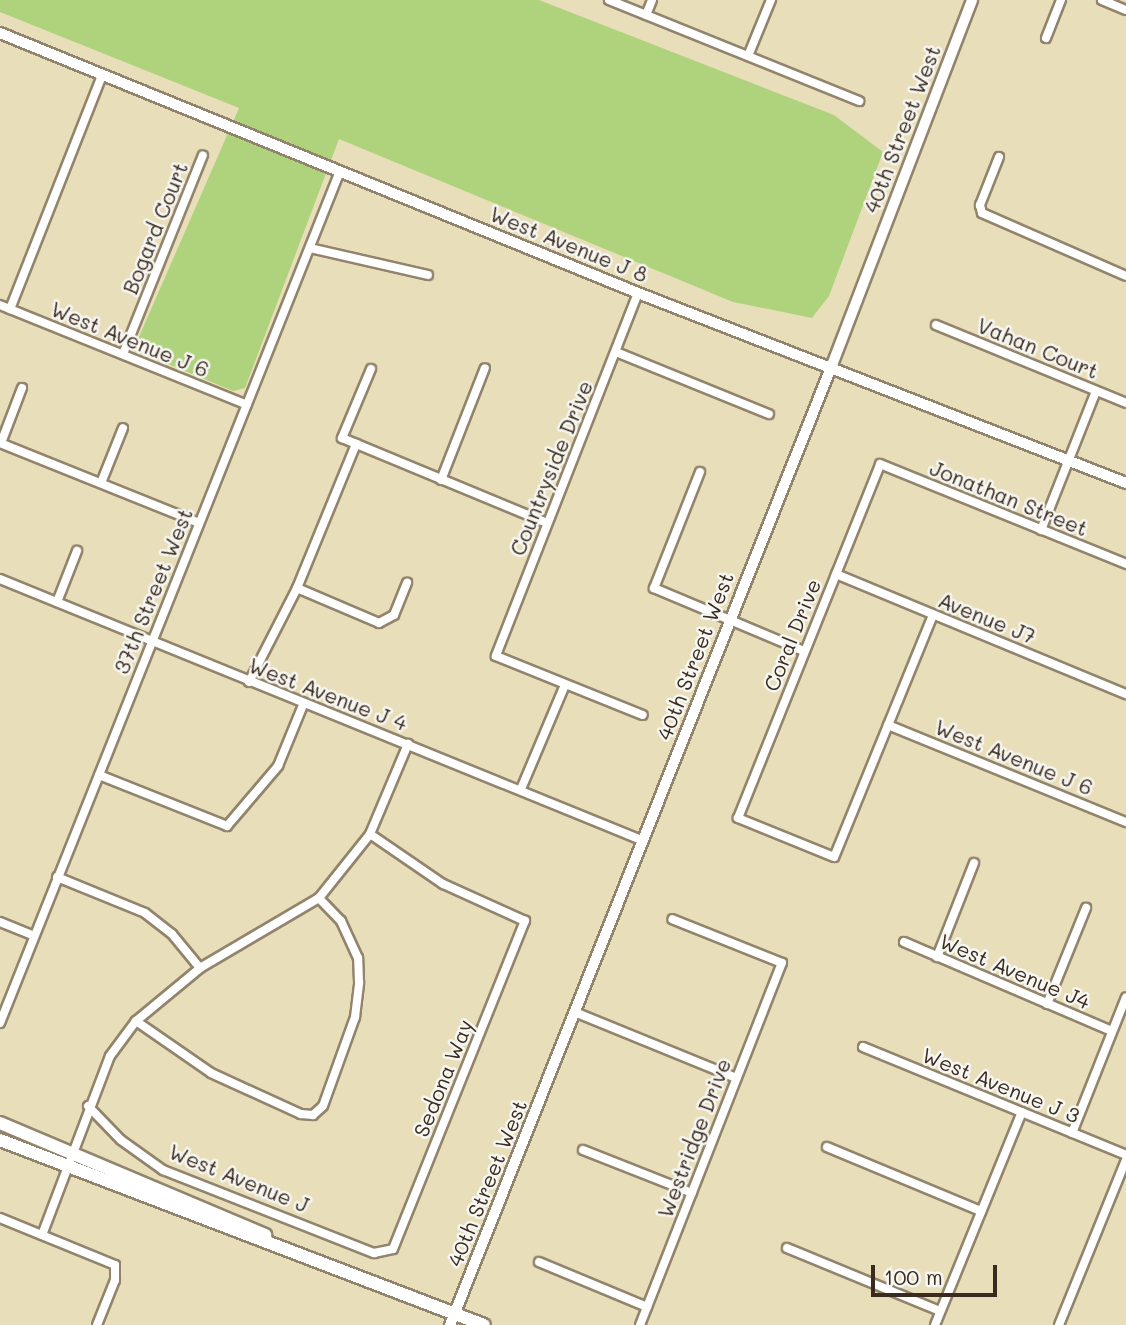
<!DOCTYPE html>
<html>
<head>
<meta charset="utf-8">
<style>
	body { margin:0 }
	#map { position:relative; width:1126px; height:1325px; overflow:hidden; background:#e9deba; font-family:Mali,sans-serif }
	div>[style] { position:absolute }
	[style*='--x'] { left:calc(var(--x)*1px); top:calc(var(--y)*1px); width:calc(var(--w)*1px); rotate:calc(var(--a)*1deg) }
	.green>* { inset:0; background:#afd37d }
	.roads { filter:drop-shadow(2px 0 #92846c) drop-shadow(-2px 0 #92846c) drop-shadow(0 2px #92846c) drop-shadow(0 -2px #92846c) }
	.street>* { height:8px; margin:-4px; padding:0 4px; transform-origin:4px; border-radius:4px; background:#fff }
	.secondary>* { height:10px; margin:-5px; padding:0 5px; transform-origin:5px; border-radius:5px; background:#fff }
	.primary>* { height:12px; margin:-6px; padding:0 6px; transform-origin:6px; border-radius:6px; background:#fff }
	span { translate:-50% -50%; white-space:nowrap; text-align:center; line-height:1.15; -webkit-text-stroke:5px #f6f6f2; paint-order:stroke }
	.street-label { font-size:21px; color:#3b2a1e }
	.scale { position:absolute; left:871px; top:1265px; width:126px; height:32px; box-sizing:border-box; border:4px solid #3b2a1e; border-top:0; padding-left:9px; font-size:21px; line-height:24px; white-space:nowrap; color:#3b2a1e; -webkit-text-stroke:5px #f6f6f2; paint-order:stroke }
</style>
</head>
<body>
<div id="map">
	<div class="green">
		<div style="clip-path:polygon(0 0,539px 0,834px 115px,883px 152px,829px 296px,812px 318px,733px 302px,339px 139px,245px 388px,233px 391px,137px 351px,135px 346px,239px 108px,0 12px)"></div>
	</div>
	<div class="roads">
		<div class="street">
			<div style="--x:609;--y:0;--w:270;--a:22"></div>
			<div style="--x:1102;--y:0;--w:26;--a:23"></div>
			<div style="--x:646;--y:15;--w:16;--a:-68"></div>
			<div style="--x:1046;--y:38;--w:41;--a:-68.5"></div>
			<div style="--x:748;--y:56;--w:61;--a:-67.7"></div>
			<div style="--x:999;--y:157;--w:52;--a:111.6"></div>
			<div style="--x:980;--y:205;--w:8;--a:76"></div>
			<div style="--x:982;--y:213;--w:157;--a:23.6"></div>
			<div style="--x:310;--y:248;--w:121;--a:12.9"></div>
			<div style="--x:638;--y:293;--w:390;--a:111.4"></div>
			<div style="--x:496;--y:656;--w:158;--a:21.9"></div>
			<div style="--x:0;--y:305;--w:266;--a:22"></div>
			<div style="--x:10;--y:309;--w:251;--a:-68.5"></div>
			<div style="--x:936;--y:325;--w:205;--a:22.3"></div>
			<div style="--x:616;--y:352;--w:165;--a:22.1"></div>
			<div style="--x:123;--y:354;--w:214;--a:-68.1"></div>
			<div style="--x:371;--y:369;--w:75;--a:112.8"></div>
			<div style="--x:342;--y:438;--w:222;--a:22.5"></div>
			<div style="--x:0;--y:443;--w:214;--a:21.9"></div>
			<div style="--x:1;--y:443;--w:59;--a:-69.1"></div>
			<div style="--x:700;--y:472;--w:125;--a:111.6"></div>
			<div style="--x:654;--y:588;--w:163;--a:22.8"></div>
			<div style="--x:441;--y:480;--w:120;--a:-68.6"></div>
			<div style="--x:101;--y:483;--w:59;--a:-68.2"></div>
			<div style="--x:1041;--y:530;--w:149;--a:-68.4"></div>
			<div style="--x:836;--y:574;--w:314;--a:22.5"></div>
			<div style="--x:0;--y:579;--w:695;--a:22.14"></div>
			<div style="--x:297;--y:588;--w:89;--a:23.1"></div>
			<div style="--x:379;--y:623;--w:17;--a:-28"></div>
			<div style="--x:394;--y:615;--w:35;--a:-68"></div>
			<div style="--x:57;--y:602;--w:55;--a:-68.6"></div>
			<div style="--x:933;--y:615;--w:261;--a:112.2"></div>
			<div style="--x:834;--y:857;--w:104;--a:-157.9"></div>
			<div style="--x:738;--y:818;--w:381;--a:-68.1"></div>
			<div style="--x:880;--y:464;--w:266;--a:22.1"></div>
			<div style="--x:249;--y:682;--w:106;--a:-62.9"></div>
			<div style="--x:297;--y:588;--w:156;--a:-67.7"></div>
			<div style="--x:888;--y:725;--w:257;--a:22.2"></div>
			<div style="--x:99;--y:775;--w:138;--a:21.7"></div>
			<div style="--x:227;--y:826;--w:79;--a:-49.6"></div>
			<div style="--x:278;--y:766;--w:66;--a:-67.7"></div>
			<div style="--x:521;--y:789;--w:113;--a:-67.1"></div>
			<div style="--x:57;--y:877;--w:95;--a:22.2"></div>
			<div style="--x:145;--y:913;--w:34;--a:38"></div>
			<div style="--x:172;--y:934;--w:44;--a:50.5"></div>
			<div style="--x:0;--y:922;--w:37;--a:22"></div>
			<div style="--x:904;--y:942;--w:226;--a:23.2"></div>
			<div style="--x:937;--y:957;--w:101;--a:-68.5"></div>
			<div style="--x:1047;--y:1004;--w:104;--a:-67.9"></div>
			<div style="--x:577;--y:1013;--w:172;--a:22.2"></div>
			<div style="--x:136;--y:1021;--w:91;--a:34.7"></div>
			<div style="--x:211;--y:1073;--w:99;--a:24.5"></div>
			<div style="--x:301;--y:1114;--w:12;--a:5"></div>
			<div style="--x:313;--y:1115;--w:13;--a:-42"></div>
			<div style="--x:323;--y:1106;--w:95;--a:-70.2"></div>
			<div style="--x:355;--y:1017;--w:35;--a:-83"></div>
			<div style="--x:359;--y:982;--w:24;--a:-92"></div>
			<div style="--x:358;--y:958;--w:41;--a:-114.7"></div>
			<div style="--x:341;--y:921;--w:32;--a:-134"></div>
			<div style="--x:0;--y:1023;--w:917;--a:-68.24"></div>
			<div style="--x:863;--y:1047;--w:284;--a:22.3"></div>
			<div style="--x:88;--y:1106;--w:47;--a:45.9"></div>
			<div style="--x:121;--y:1140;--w:52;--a:35.5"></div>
			<div style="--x:163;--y:1170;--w:227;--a:21.5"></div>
			<div style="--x:374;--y:1253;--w:19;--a:-12"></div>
			<div style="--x:393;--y:1249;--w:354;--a:-68.1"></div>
			<div style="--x:525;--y:921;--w:90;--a:-155.7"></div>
			<div style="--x:443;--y:884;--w:88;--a:-145.6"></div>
			<div style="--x:1072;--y:1133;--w:146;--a:-68.3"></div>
			<div style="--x:827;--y:1147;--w:167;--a:22.6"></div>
			<div style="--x:583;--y:1150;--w:117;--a:21.5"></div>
			<div style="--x:0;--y:1218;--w:124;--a:22.2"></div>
			<div style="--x:115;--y:1265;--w:15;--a:90"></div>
			<div style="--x:115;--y:1280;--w:48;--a:111.8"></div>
			<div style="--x:42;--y:1235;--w:191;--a:-69.2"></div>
			<div style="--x:110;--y:1056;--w:44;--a:-53.4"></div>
			<div style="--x:136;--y:1021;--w:83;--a:-39.6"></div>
			<div style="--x:200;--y:968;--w:138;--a:-30.5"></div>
			<div style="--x:319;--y:898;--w:82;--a:-51.4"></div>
			<div style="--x:370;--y:834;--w:98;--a:-67.1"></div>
			<div style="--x:787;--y:1248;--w:165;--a:22.4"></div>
			<div style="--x:539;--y:1262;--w:117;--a:22.6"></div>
			<div style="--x:640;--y:1325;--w:389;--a:-68.6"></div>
			<div style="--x:782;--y:963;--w:118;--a:-158.2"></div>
			<div style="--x:935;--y:1325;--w:230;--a:-67.8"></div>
			<div style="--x:1059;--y:1325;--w:178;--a:-67.9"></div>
		</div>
		<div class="secondary">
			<div style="--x:0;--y:33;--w:689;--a:22.17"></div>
			<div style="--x:638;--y:293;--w:524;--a:21.27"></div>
			<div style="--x:450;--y:1325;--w:1033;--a:-68.3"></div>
			<div style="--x:832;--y:365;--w:391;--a:-69"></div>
		</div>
		<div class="primary">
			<div style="--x:0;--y:1123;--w:288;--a:22.9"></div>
			<div style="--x:0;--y:1140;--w:518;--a:20.92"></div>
		</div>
	</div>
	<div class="street-label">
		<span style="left:902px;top:129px;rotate:-69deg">40th Street West</span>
		<span style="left:155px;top:228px;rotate:-68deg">Bogard Court</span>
		<span style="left:569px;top:244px;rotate:22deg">West Avenue J 8</span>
		<span style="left:130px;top:339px;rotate:22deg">West Avenue J 6</span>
		<span style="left:1038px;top:348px;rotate:22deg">Vahan Court</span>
		<span style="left:551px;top:468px;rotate:-68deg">Countryside Drive</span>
		<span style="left:1009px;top:498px;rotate:22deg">Jonathan Street</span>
		<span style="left:153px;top:591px;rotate:-68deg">37th Street West</span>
		<span style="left:987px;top:618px;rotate:22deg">Avenue J7</span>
		<span style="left:792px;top:635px;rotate:-68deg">Coral Drive</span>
		<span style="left:695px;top:656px;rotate:-69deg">40th Street West</span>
		<span style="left:328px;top:694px;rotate:21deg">West Avenue J 4</span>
		<span style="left:1014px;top:757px;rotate:22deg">West Avenue J 6</span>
		<span style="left:1015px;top:971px;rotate:23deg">West Avenue J4</span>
		<span style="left:443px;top:1078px;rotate:-68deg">Sedona Way</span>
		<span style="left:1001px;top:1085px;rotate:22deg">West Avenue J 3</span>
		<span style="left:694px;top:1138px;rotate:-69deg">Westridge Drive</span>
		<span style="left:239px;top:1178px;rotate:22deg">West Avenue J</span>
		<span style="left:487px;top:1183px;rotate:-68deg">40th Street West</span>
	</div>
	<div class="scale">100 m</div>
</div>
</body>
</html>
